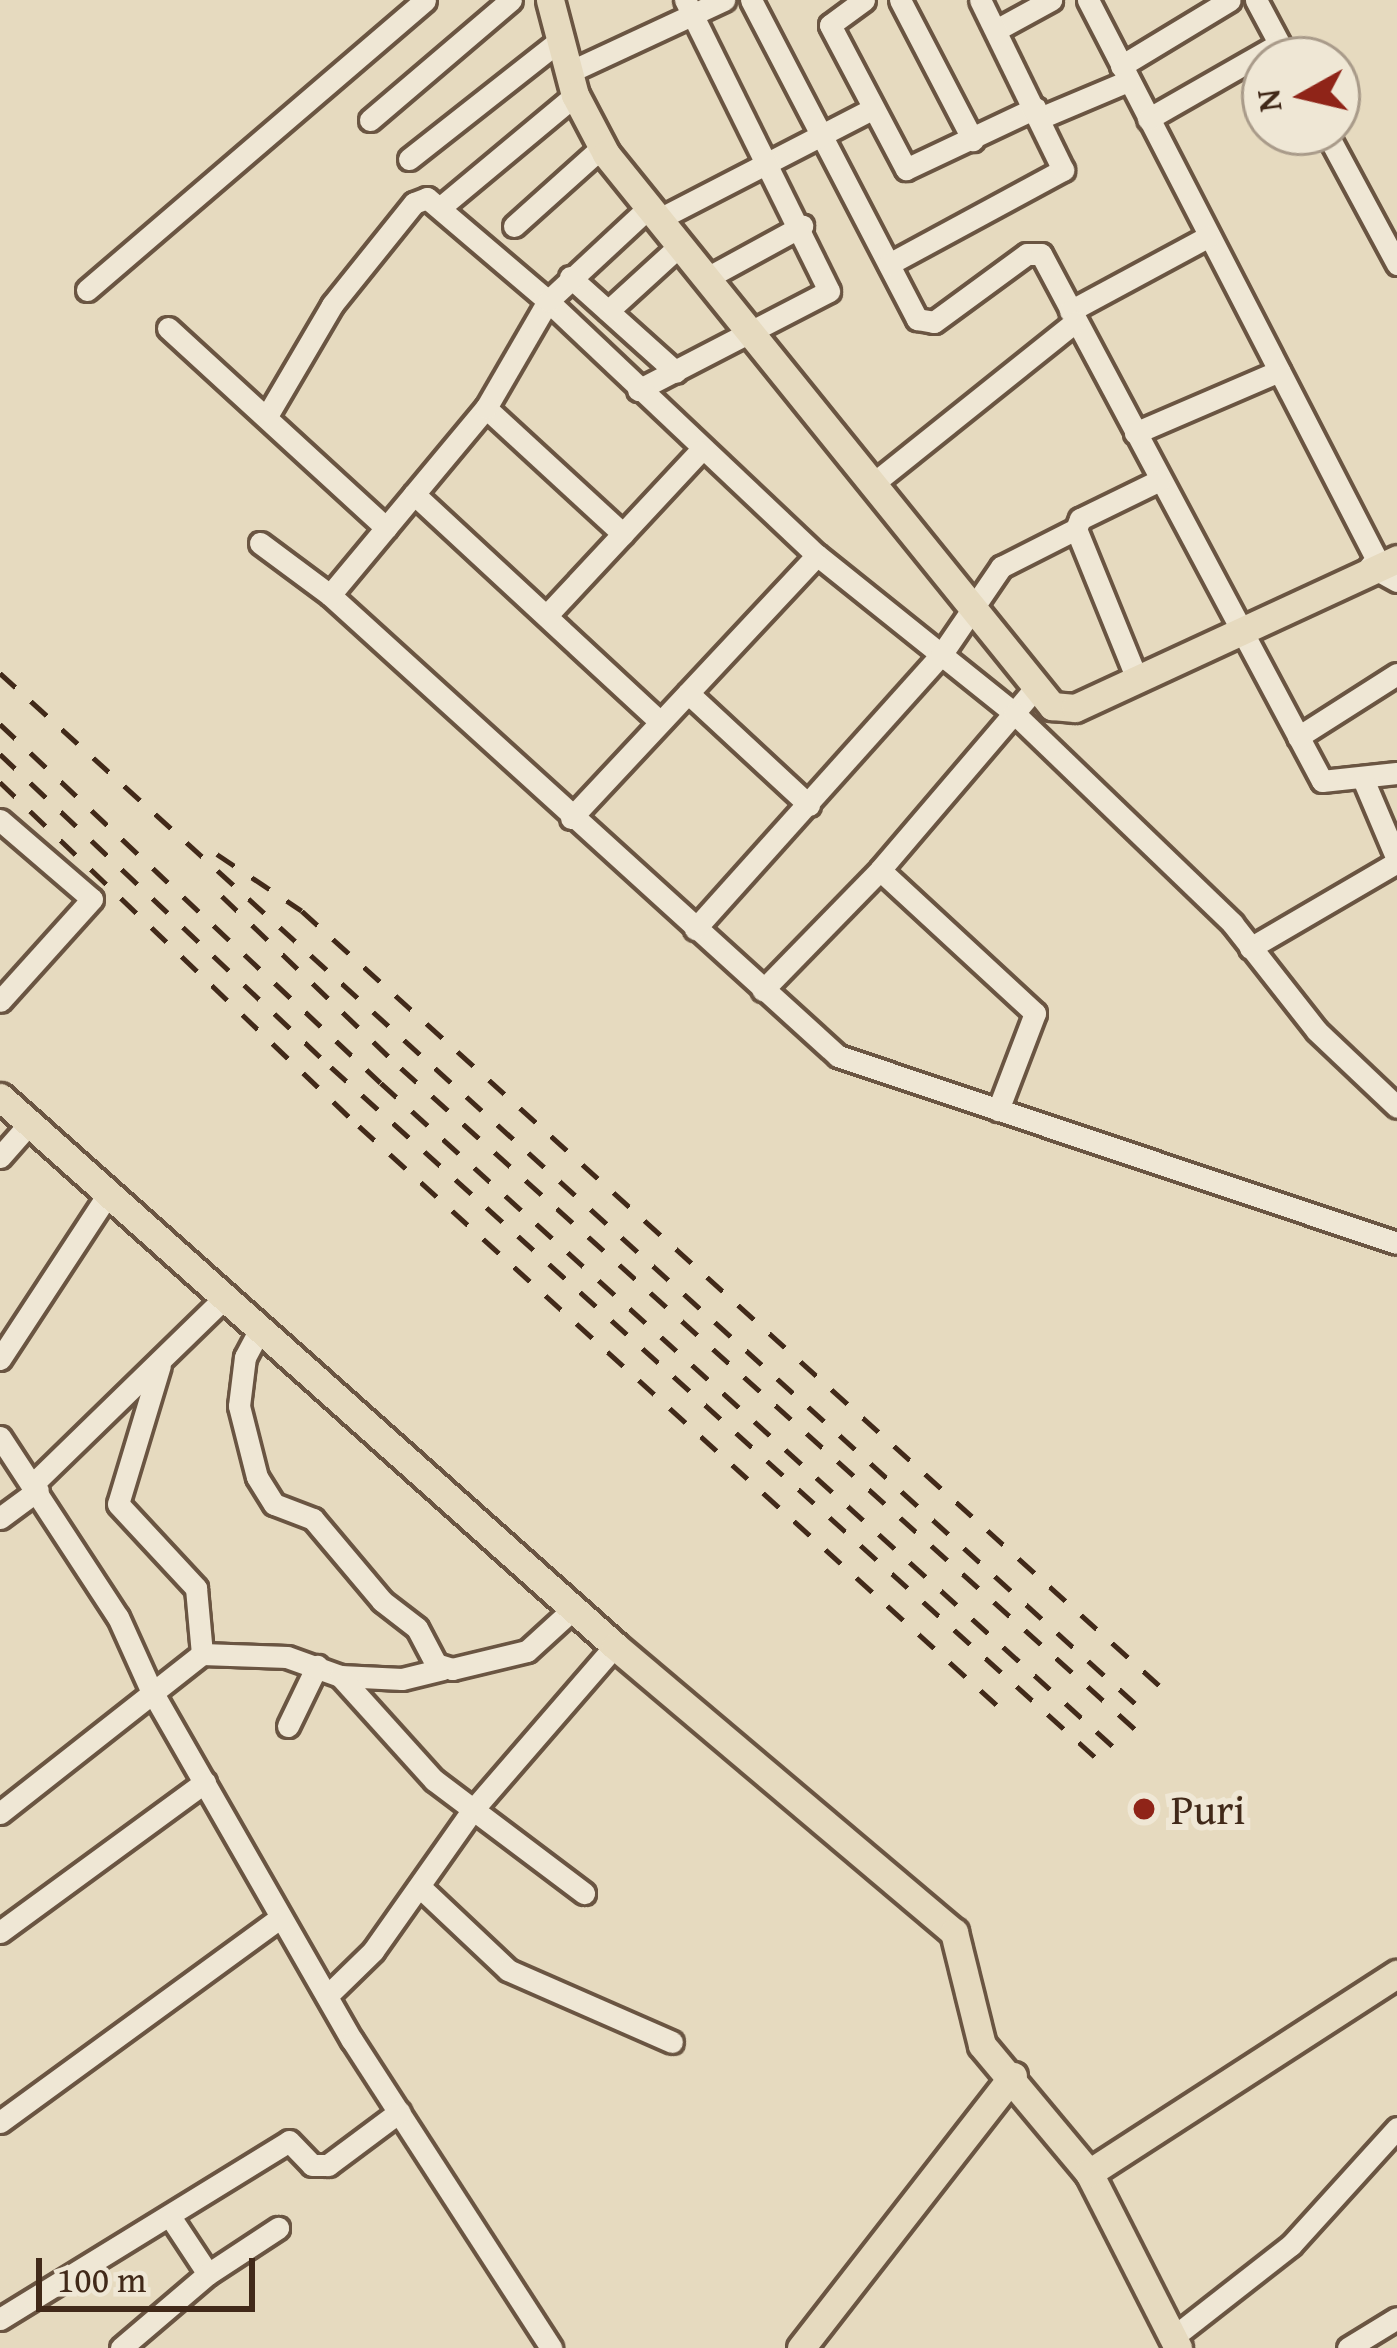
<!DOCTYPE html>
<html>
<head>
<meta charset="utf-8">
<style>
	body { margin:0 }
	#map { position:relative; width:1397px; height:2348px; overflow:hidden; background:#e6dabf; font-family:"Gentium Book Plus",serif }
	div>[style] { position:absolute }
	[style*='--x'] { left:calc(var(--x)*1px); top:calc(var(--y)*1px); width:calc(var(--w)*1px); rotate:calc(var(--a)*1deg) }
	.roads { filter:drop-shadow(3px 0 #6a5542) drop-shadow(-3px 0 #6a5542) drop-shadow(0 3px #6a5542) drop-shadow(0 -3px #6a5542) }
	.minor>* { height:21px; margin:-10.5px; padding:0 10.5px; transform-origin:10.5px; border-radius:10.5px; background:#efe7d5 }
	.major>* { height:27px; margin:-13.5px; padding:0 13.5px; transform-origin:13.5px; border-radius:13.5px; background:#e6dabf }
	.rail>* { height:4.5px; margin-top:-2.25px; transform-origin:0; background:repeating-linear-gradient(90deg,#412919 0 21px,transparent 0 42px) }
	.dots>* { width:33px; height:33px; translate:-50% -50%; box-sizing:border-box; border:6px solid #efe7d5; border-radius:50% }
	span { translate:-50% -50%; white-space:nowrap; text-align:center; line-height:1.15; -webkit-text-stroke:12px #efe7d5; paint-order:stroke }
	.poi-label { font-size:42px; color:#412919 }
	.left { translate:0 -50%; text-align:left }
	.north { position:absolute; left:1241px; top:36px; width:120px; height:120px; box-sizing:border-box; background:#efe7d5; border:3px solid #a99b8a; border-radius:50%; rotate:262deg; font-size:33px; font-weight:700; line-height:48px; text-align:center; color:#412919 }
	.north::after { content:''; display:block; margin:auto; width:42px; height:54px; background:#8f2418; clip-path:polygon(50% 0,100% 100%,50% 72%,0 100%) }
	.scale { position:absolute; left:36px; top:2258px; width:219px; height:54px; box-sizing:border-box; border:6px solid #412919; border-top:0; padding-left:15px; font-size:36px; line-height:42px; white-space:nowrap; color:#412919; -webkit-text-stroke:9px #efe7d5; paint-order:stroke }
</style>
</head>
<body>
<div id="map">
	<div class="roads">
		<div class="minor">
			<div style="--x:751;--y:0;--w:360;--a:62.5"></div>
			<div style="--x:917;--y:319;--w:17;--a:10"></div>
			<div style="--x:934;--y:322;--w:115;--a:-36.2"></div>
			<div style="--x:1027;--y:254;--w:14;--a:0"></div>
			<div style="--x:1041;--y:254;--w:597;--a:61.93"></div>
			<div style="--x:1322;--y:781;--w:75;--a:-6.1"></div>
			<div style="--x:864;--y:0;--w:42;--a:143.7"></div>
			<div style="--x:830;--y:25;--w:163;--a:62.2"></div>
			<div style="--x:906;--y:169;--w:143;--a:-25.3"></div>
			<div style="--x:900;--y:0;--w:158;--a:62.5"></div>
			<div style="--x:1088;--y:0;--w:632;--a:62.71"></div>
			<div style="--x:1256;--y:0;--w:68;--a:61.9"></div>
			<div style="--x:996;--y:30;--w:63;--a:-28.6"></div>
			<div style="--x:1121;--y:66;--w:127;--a:-31.2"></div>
			<div style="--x:569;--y:72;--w:171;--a:-24.9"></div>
			<div style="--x:1040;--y:118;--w:95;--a:-22.8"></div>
			<div style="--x:1148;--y:119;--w:151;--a:-29.8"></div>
			<div style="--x:370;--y:120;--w:185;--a:-40.4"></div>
			<div style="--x:1326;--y:132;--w:150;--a:61.7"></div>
			<div style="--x:409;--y:159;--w:192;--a:-38.2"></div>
			<div style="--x:442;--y:206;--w:173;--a:-39.8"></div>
			<div style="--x:657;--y:220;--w:242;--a:-27.3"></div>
			<div style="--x:514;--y:226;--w:118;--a:-41.9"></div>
			<div style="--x:889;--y:264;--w:198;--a:-28.4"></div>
			<div style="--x:1063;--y:170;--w:189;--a:-116"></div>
			<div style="--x:570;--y:277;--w:142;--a:41.9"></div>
			<div style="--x:705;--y:279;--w:111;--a:-28.7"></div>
			<div style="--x:87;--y:290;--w:445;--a:-40.6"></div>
			<div style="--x:608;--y:311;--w:95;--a:-42.4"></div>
			<div style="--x:1070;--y:311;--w:158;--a:-28.3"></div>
			<div style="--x:168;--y:328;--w:296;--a:42.5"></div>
			<div style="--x:638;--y:390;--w:215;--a:-27.4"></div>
			<div style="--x:829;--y:291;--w:325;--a:-116.3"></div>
			<div style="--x:486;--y:408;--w:186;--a:42.6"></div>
			<div style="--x:267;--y:416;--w:129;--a:-59.6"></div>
			<div style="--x:332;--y:305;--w:131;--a:-51.2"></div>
			<div style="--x:414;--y:203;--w:14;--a:-21"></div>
			<div style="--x:427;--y:198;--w:159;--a:40.4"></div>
			<div style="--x:548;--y:301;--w:370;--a:43.4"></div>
			<div style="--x:817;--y:555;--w:253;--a:38.7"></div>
			<div style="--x:1014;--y:713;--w:206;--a:130.5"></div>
			<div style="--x:880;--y:870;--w:168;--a:134.3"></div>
			<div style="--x:1135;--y:433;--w:157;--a:-23.3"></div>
			<div style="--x:874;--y:483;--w:258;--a:-38.7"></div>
			<div style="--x:414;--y:494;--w:335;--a:42.8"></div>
			<div style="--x:260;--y:543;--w:87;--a:36.6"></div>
			<div style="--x:330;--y:595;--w:686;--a:42.22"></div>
			<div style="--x:838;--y:1056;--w:589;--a:18.5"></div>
			<div style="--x:1370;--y:566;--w:31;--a:29"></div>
			<div style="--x:330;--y:595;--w:244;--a:-50.2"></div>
			<div style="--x:486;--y:408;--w:124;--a:-59.9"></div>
			<div style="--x:548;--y:301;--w:135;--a:-42.9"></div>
			<div style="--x:548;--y:614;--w:223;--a:-47"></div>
			<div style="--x:1137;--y:679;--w:162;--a:-112.1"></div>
			<div style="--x:1076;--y:529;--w:11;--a:-68"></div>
			<div style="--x:1080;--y:519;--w:89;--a:-26"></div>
			<div style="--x:1036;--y:687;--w:34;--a:130"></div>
			<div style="--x:1014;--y:713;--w:303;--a:43.9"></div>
			<div style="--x:1232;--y:923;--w:137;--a:51.8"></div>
			<div style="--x:1317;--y:1031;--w:110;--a:43.5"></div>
			<div style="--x:688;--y:693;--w:165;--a:42.8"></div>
			<div style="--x:1298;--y:737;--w:117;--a:-32.5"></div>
			<div style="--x:1363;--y:779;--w:87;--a:67"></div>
			<div style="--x:571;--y:818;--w:360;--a:-46.9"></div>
			<div style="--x:0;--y:820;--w:121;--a:40.7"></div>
			<div style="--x:92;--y:899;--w:137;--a:132"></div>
			<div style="--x:880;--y:870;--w:211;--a:42.7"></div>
			<div style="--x:1035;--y:1013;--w:104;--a:110.9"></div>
			<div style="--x:695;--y:929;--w:368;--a:-48.1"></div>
			<div style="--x:941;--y:655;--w:107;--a:-55.7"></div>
			<div style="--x:1001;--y:567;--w:84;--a:-26.9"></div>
			<div style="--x:1250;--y:948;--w:170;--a:-30.3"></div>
			<div style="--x:0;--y:1157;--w:45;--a:-48.6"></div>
			<div style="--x:260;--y:1329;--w:32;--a:118"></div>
			<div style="--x:245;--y:1357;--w:49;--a:97"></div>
			<div style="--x:239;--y:1406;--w:73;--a:75.8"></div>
			<div style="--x:257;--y:1477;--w:32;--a:58"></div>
			<div style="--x:274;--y:1504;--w:42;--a:21"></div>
			<div style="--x:313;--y:1519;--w:107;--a:49.9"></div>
			<div style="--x:382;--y:1601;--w:44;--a:37.6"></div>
			<div style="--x:417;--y:1628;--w:41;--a:62.2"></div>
			<div style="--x:436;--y:1664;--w:17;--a:17"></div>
			<div style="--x:452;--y:1669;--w:77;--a:-13.5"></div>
			<div style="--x:527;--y:1651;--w:62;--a:-42.4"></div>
			<div style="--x:0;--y:1359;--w:197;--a:-56.8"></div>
			<div style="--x:160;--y:1365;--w:145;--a:106.8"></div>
			<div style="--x:118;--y:1504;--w:115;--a:47.1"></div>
			<div style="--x:196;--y:1588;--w:66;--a:84.8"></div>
			<div style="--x:0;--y:1437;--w:215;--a:56.8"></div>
			<div style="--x:118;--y:1617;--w:78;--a:65.7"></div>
			<div style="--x:150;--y:1688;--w:406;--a:60.2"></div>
			<div style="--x:352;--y:2040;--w:367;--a:57.1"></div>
			<div style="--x:34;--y:1483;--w:267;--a:-44.2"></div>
			<div style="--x:0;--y:1518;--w:47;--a:-36.4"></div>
			<div style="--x:340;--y:1676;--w:62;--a:2.8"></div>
			<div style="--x:402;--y:1679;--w:42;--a:-13.7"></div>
			<div style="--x:288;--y:1726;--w:67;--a:-64.2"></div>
			<div style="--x:0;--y:1813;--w:257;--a:-38.2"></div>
			<div style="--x:202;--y:1654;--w:85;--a:2"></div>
			<div style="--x:287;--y:1657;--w:56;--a:19.7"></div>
			<div style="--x:340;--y:1676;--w:140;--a:47.9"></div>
			<div style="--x:434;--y:1780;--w:188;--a:37"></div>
			<div style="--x:420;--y:1887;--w:121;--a:43.3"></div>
			<div style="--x:508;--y:1970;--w:179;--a:23.7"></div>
			<div style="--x:0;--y:1932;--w:254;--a:-36.2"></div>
			<div style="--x:329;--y:1994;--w:62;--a:-44.3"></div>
			<div style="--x:373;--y:1951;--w:170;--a:-54.8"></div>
			<div style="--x:471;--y:1812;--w:220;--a:-49.1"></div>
			<div style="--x:0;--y:2122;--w:346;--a:-36.1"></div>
			<div style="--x:171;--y:2218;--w:67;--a:56.5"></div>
			<div style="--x:0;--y:2319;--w:339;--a:-31.6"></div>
			<div style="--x:289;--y:2141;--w:33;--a:46"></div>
			<div style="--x:312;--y:2165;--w:16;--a:0"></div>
			<div style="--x:328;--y:2165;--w:89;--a:-36.7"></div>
			<div style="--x:1172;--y:2338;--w:151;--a:-38"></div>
			<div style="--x:1291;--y:2245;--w:158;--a:-47.8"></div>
			<div style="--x:121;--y:2348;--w:114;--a:-40.4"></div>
			<div style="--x:208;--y:2274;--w:84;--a:-33.3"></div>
			<div style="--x:1348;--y:2348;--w:57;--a:-31.5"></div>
		</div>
		<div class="major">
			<div style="--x:550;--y:0;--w:98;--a:75.3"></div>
			<div style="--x:575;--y:95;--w:67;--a:62.3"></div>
			<div style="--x:606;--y:154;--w:710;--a:51.06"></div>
			<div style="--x:1052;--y:706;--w:23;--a:5"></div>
			<div style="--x:1075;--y:708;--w:355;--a:-24.8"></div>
			<div style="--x:0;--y:1097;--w:824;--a:41.75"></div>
			<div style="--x:615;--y:1646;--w:444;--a:40.2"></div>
			<div style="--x:954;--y:1932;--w:116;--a:76.1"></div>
			<div style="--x:982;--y:2045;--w:167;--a:50.1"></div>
			<div style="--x:1089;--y:2173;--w:196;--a:63"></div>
			<div style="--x:1089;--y:2173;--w:367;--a:-32.9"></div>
			<div style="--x:801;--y:2348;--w:345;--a:-52.1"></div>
		</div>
	</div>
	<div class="rail">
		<div style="--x:0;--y:673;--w:1550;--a:42.23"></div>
		<div style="--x:0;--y:724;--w:523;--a:43.3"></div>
		<div style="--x:381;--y:1083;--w:992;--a:42.18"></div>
		<div style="--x:0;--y:754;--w:456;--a:43.4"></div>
		<div style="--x:331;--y:1067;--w:1042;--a:42.08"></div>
		<div style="--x:0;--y:782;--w:497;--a:43.8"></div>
		<div style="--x:359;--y:1126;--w:879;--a:42.23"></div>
		<div style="--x:217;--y:854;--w:102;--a:33.8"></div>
		<div style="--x:302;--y:911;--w:1168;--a:42.09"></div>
		<div style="--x:222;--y:896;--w:248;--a:43.9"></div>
		<div style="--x:401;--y:1068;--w:988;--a:42"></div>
	</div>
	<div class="dots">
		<div style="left:1144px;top:1809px;background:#8f2418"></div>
	</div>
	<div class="poi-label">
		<span class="left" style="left:1171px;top:1809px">Puri</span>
	</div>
	<div class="north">N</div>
	<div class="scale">100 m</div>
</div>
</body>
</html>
